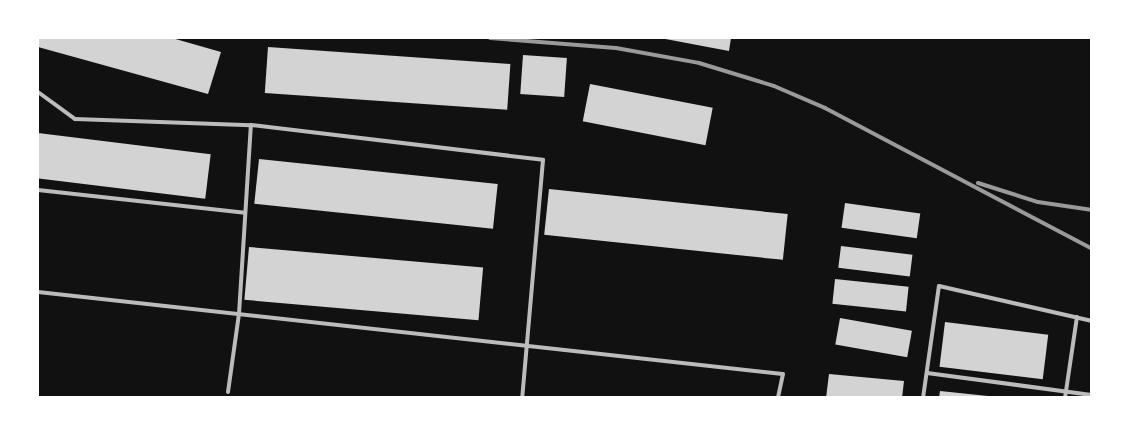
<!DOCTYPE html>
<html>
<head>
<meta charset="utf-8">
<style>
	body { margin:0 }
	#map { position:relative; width:1129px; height:435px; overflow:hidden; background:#111; font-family:Rubik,sans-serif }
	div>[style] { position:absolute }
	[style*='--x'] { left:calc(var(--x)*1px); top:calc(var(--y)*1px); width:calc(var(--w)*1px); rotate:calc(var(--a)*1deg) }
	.building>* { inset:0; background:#d3d3d3; transform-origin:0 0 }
	.service>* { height:4px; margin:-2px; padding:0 2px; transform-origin:2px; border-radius:2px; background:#bcbcbc }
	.rail>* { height:4px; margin:-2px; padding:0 2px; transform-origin:2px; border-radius:2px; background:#9a9a9a }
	span { translate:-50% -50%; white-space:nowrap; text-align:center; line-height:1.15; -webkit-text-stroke:4px #fff; paint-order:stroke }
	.frame { position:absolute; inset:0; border:39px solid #fff; pointer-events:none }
</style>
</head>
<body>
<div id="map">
	<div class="building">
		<div style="clip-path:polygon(38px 38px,172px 38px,221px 52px,208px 94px,38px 47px)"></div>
		<div style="clip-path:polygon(660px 38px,731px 38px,729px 51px)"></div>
		<div style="left:268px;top:47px;width:243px;height:46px;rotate:4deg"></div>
		<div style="left:523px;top:55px;width:44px;height:39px;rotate:4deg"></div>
		<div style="left:590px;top:84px;width:125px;height:38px;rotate:11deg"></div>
		<div style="left:38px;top:133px;width:174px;height:45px;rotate:7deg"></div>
		<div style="left:259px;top:159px;width:240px;height:45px;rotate:6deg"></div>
		<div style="left:549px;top:189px;width:240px;height:46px;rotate:6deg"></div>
		<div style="left:845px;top:203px;width:76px;height:25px;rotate:8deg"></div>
		<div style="left:841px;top:246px;width:72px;height:22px;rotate:7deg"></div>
		<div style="left:249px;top:247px;width:235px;height:53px;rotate:5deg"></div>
		<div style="left:835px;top:279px;width:74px;height:25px;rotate:6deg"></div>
		<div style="left:840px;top:318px;width:73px;height:27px;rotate:10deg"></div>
		<div style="left:945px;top:322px;width:104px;height:45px;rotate:7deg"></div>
		<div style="clip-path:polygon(829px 374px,904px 381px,902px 398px,826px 398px)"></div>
		<div style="clip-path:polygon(940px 391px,988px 396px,988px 398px,939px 398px)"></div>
	</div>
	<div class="service">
		<div style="--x:38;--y:92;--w:46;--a:36.1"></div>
		<div style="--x:75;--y:119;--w:176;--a:2"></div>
		<div style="--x:38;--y:190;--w:208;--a:6.3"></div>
		<div style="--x:38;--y:292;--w:749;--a:6.28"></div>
		<div style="--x:783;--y:374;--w:25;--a:102"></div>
		<div style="--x:927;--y:373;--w:166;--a:7.6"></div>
		<div style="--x:228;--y:392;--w:79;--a:-82"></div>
		<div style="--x:239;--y:314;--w:189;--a:-86.4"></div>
		<div style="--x:251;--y:125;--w:294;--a:6.8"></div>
		<div style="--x:543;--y:160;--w:239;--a:95"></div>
		<div style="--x:923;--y:398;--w:113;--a:-81.9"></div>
		<div style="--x:939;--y:286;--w:157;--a:12.9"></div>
		<div style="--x:1065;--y:398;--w:82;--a:-81.6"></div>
	</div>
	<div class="rail">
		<div style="--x:490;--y:38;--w:126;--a:4.5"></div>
		<div style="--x:616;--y:48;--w:84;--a:10.2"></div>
		<div style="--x:699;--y:63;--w:78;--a:17"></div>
		<div style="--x:774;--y:86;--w:56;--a:23.3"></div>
		<div style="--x:825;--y:108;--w:302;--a:27.8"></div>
		<div style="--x:978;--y:183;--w:63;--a:17.6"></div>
		<div style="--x:1038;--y:202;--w:55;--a:8.4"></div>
	</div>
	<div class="frame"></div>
</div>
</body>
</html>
